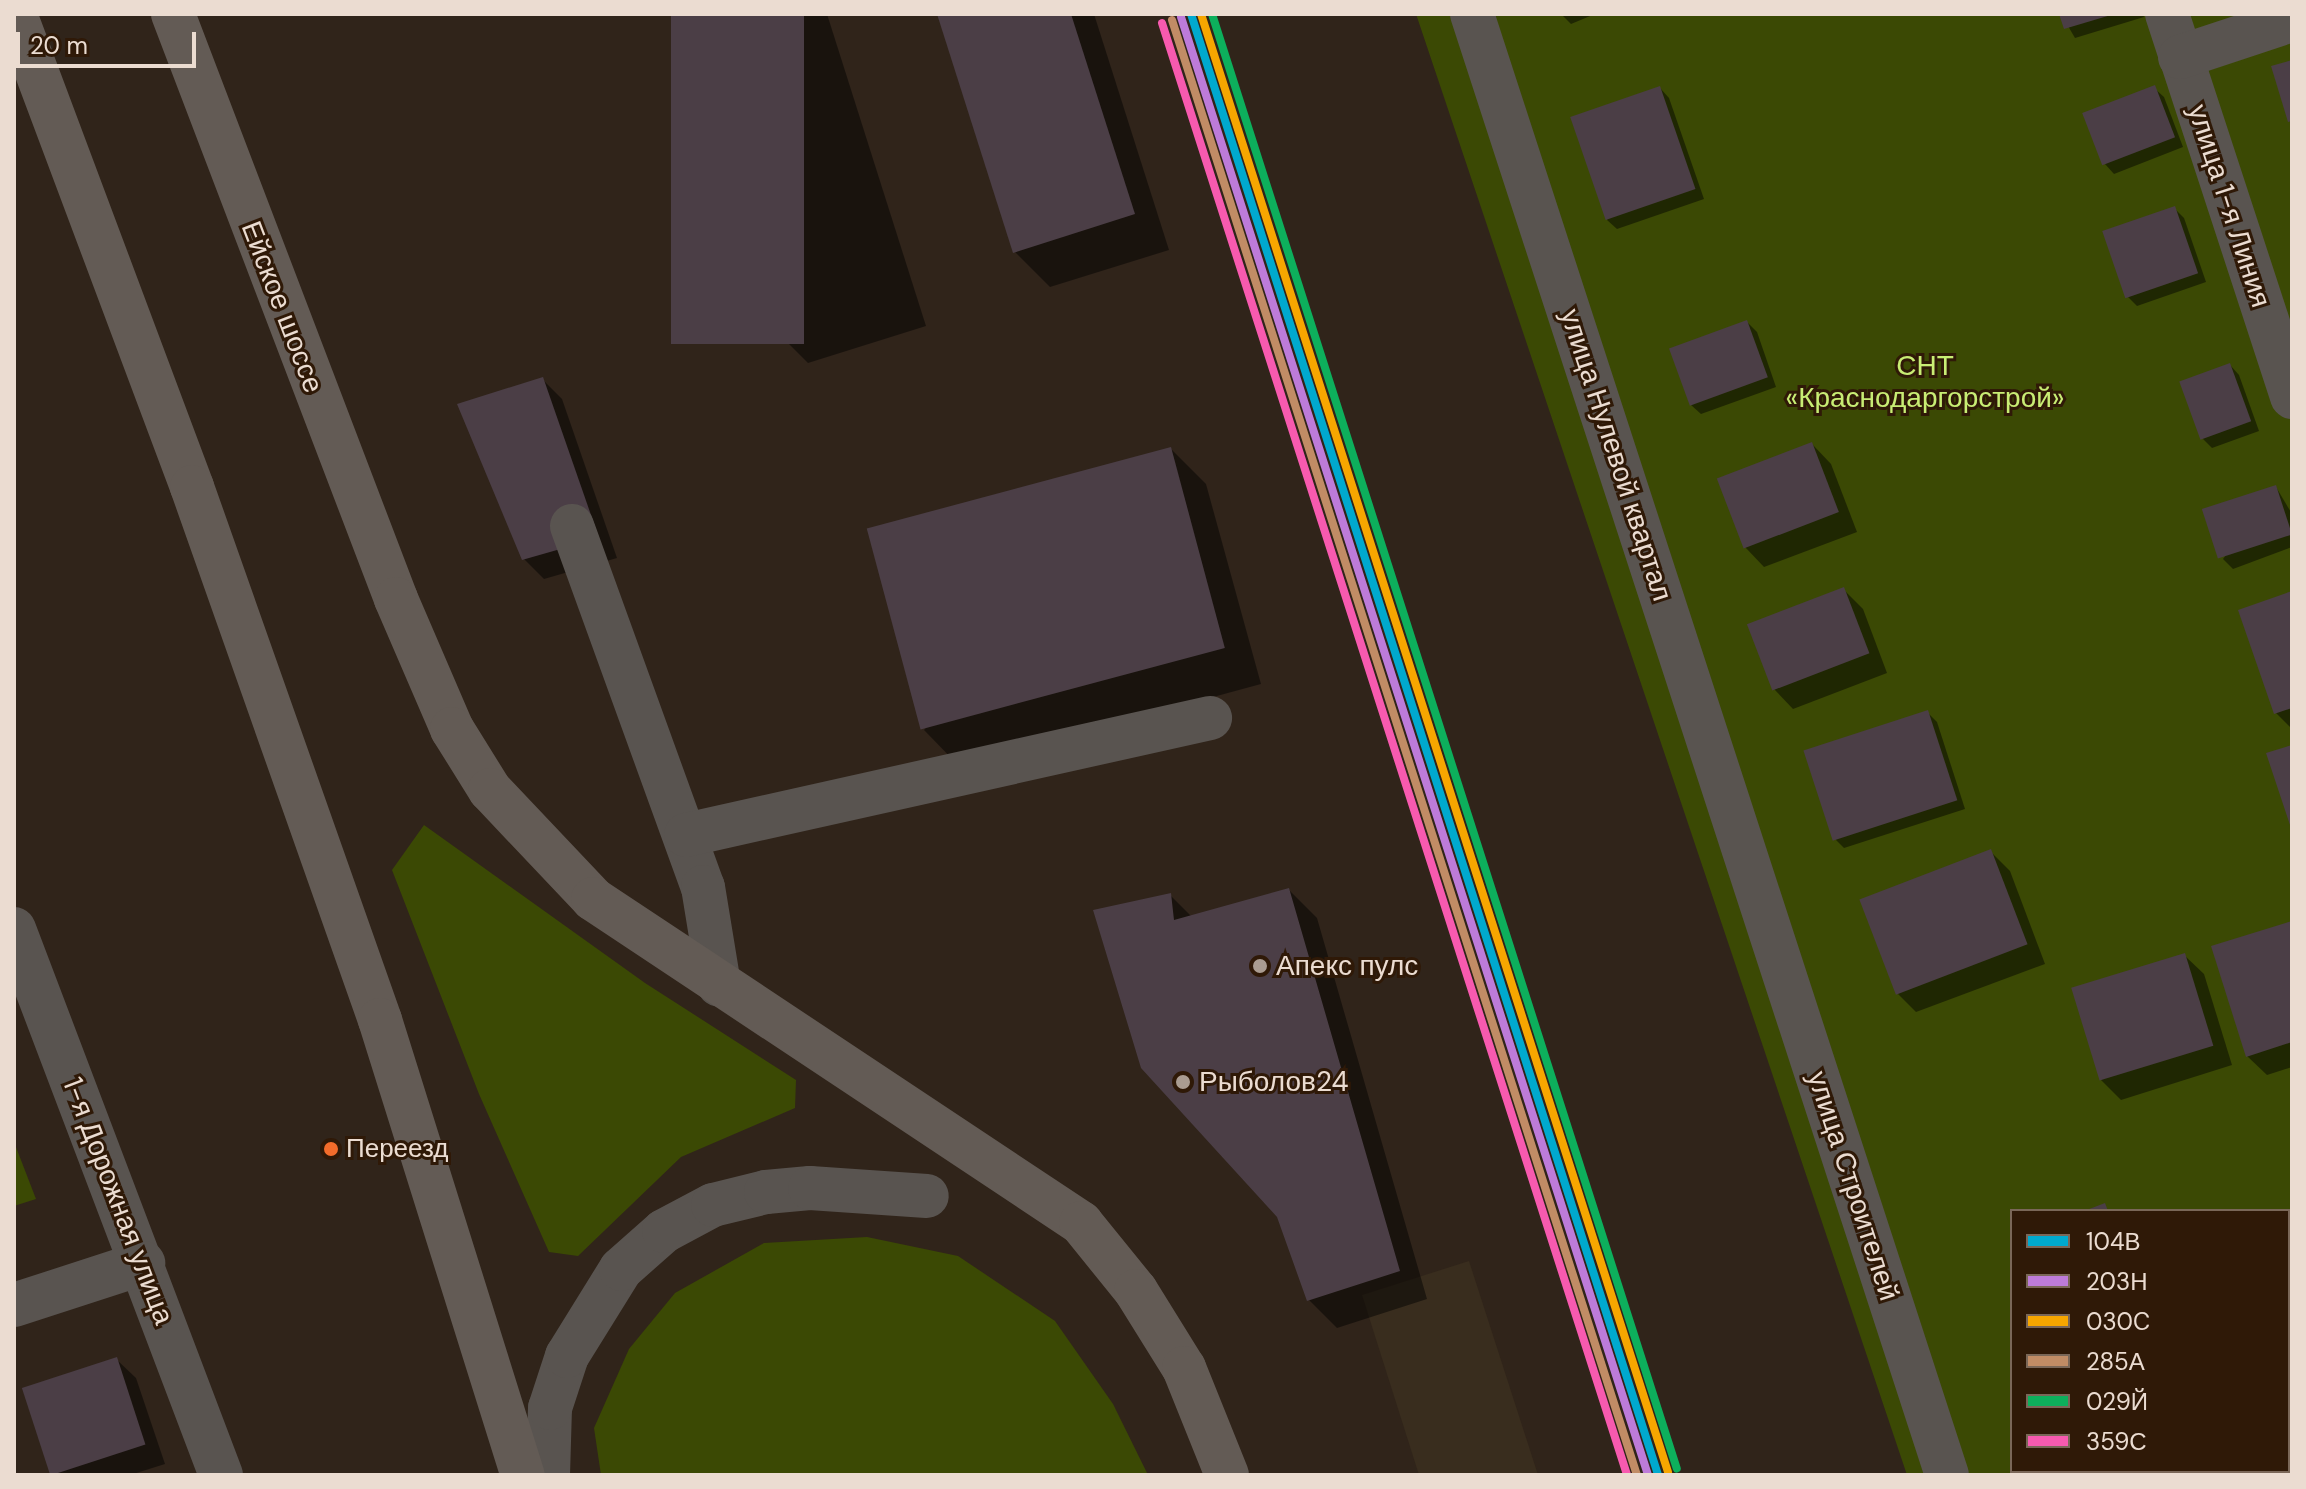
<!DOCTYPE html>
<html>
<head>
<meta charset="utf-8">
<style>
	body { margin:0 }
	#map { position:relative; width:2306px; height:1489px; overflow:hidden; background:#30241a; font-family:"DM Sans",sans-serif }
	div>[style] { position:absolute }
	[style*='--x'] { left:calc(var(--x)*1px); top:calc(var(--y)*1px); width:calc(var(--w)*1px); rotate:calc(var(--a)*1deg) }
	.commercial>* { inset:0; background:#392d1e }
	.green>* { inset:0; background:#3b4904 }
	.shadow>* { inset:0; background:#0007 }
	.building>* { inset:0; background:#4b3e46; transform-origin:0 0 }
	.minor>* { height:44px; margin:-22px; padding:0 22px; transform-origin:22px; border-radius:22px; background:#595450 }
	.major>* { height:44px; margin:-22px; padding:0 22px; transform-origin:22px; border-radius:22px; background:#635b55 }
	.rail-1>* { height:8px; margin:-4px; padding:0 4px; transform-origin:4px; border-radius:4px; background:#00a9ce }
	.rail-2>* { height:8px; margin:-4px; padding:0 4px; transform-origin:4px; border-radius:4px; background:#bd7bd9 }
	.rail-3>* { height:8px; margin:-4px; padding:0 4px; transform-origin:4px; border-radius:4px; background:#f7a600 }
	.rail-4>* { height:8px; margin:-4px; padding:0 4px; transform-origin:4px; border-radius:4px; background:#c18c65 }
	.rail-5>* { height:8px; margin:-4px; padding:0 4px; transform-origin:4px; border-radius:4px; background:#0daf5c }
	.rail-6>* { height:8px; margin:-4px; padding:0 4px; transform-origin:4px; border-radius:4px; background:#f75aaf }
	.dots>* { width:22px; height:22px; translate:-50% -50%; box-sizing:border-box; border:4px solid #2f1907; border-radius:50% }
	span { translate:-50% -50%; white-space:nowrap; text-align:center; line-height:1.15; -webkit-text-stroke:6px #2f1907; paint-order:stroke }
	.bus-label { font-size:26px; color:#ebdcd1 }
	.left { translate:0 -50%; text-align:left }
	.street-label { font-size:28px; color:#ebdcd1 }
	.park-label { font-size:28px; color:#c8ed74 }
	.poi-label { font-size:28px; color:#ebdcd1 }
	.frame { position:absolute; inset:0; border:16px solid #ebdcd1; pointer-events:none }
	.legend { position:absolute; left:2010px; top:1209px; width:280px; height:264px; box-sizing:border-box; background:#2f1907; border:2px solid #7a6758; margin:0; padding:10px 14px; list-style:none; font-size:24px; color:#ebdcd1 }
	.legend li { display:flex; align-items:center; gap:16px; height:40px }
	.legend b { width:40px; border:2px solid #7a6758 }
	.scale { position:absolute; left:16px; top:32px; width:180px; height:36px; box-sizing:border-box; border:4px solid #ebdcd1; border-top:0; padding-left:10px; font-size:24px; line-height:28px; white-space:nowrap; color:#ebdcd1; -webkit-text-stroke:6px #2f1907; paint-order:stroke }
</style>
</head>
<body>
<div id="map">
	<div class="commercial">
		<div style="clip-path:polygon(1469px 1261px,1538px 1475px,1419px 1475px,1362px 1295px)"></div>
	</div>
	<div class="green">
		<div style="clip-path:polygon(evenodd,1416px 14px,2292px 14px,2292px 1475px,1907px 1475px,1416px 14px,2012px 1211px,2288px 1211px,2288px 1471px,2012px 1471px,2012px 1211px)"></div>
		<div style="clip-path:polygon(424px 825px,645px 983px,796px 1080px,795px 1108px,681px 1157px,578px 1256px,549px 1252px,479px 1094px,392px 870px)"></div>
		<div style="clip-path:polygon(14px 1142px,36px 1199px,14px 1206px)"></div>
		<div style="clip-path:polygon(867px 1237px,958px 1256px,1055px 1321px,1113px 1404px,1148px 1475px,601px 1475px,594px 1428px,629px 1349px,675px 1293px,764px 1243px)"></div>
	</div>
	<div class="shadow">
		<div style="clip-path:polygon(673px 14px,827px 14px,926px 326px,808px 363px,773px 328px)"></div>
		<div style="clip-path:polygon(939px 14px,1094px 14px,1169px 250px,1050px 287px,1015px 252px)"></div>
		<div style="clip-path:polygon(1561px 14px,1595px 14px,1571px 24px)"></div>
		<div style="clip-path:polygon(2061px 14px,2143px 14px,2144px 17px,2075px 38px)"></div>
		<div style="clip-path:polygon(1660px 88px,1669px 98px,1704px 199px,1617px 229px,1607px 220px)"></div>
		<div style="clip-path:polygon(2154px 88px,2164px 97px,2183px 147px,2114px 174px,2105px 164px)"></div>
		<div style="clip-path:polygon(2174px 208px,2184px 218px,2206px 282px,2137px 306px,2128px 297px)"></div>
		<div style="clip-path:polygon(1747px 322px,1757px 332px,1776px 387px,1701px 414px,1691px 405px)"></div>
		<div style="clip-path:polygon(2230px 365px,2239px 375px,2259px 431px,2212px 448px,2202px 438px)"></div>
		<div style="clip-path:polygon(543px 380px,562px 399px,617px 558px,544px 579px,524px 559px)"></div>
		<div style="clip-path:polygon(1812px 444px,1831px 464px,1857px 532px,1764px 567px,1745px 547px)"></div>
		<div style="clip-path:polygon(1171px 449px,1206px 484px,1261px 684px,959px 766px,924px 730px)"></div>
		<div style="clip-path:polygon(2276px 487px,2292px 514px,2292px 547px,2233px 569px,2223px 559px)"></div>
		<div style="clip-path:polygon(1843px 589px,1863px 609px,1887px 673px,1793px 709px,1774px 689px)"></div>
		<div style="clip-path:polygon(2292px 593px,2292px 729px,2276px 713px)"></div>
		<div style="clip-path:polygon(1927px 712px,1937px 722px,1965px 809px,1844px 848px,1834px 838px)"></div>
		<div style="clip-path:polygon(1990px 851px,2010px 871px,2045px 964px,1916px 1012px,1896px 992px)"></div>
		<div style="clip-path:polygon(1289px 890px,1317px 918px,1427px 1299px,1337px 1328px,1309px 1300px,1279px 1216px,1096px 911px,1170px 895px,1192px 917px)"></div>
		<div style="clip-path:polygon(2292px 923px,2292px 1067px,2267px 1075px,2247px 1056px)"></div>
		<div style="clip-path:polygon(2184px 955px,2204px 974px,2232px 1065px,2121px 1100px,2101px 1080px)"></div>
		<div style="clip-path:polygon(116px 1359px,136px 1378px,165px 1464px,130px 1475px,53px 1475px,24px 1390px)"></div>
	</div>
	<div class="building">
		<div style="left:671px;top:14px;width:133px;height:330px"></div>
		<div style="clip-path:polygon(937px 14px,1071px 14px,1135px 214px,1013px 253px)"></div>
		<div style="clip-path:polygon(2059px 14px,2111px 14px,2111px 15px,2064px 29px)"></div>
		<div style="clip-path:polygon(2292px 60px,2292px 121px,2288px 122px,2271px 66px)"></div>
		<div style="left:2155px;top:85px;width:56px;height:78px;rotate:69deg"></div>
		<div style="left:1660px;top:86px;width:109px;height:95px;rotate:71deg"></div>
		<div style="left:2175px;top:206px;width:71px;height:77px;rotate:71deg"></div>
		<div style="left:1747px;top:320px;width:61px;height:83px;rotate:70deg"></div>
		<div style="left:2230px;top:363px;width:62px;height:54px;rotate:70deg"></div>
		<div style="clip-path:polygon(543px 377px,599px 538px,522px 560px,457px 404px)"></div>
		<div style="left:1812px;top:442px;width:75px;height:102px;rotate:69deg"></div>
		<div style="left:1171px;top:447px;width:208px;height:315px;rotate:75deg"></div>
		<div style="left:2276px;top:485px;width:52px;height:78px;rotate:72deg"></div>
		<div style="left:1844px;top:587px;width:71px;height:104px;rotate:69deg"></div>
		<div style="clip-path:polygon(2292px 591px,2292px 708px,2274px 714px,2238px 610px)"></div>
		<div style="left:1928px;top:710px;width:95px;height:131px;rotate:72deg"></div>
		<div style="clip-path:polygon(2292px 745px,2292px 828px,2291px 828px,2266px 753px)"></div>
		<div style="left:1991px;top:849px;width:102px;height:141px;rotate:69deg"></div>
		<div style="clip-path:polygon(1289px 888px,1400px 1271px,1307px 1301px,1277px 1217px,1141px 1068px,1093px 910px,1171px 893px,1174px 920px)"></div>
		<div style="clip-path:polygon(2292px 921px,2292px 1042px,2246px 1057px,2211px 946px)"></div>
		<div style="left:2185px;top:953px;width:97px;height:119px;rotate:73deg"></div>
		<div style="clip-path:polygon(2105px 1203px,2108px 1211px,2084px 1211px)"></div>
		<div style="left:117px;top:1357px;width:92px;height:100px;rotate:72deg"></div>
	</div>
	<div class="minor">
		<div style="--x:1472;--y:14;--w:1536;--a:71.99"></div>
		<div style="--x:2167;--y:14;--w:403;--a:71.9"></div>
		<div style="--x:2180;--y:57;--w:118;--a:-18.3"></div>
		<div style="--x:572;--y:526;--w:384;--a:70.1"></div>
		<div style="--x:703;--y:887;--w:99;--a:80.7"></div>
		<div style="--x:686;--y:835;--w:537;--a:-12.59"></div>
		<div style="--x:14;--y:929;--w:584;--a:69.24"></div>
		<div style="--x:14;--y:1305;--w:136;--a:-18"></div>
		<div style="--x:548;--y:1475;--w:67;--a:-88.3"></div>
		<div style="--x:550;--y:1408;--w:55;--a:-71.9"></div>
		<div style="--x:567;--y:1356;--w:102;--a:-58.2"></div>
		<div style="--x:621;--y:1269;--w:57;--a:-41.5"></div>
		<div style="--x:664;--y:1231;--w:55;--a:-28"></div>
		<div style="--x:713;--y:1205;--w:55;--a:-13.8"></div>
		<div style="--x:766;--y:1192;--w:44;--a:-5.2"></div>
		<div style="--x:810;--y:1188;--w:117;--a:3.9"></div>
	</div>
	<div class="major">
		<div style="--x:15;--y:14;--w:505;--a:69.48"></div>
		<div style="--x:192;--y:487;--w:565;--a:70.57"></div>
		<div style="--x:380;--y:1020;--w:477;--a:72.6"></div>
		<div style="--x:173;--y:14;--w:626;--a:69.13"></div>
		<div style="--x:396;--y:599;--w:142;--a:66.7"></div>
		<div style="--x:452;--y:729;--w:72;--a:58.1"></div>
		<div style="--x:490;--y:790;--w:150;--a:46.6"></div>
		<div style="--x:593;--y:899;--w:586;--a:33.58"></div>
		<div style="--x:1081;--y:1223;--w:87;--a:51"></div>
		<div style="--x:1136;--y:1291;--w:91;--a:58.1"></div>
		<div style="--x:1184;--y:1368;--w:115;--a:68.1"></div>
	</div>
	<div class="rail-1">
		<div style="--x:1191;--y:14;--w:1534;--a:72.27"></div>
	</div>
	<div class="rail-2">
		<div style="--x:1181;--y:17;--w:1531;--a:72.24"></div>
	</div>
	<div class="rail-3">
		<div style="--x:1201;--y:14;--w:1531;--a:72.24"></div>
	</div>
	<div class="rail-4">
		<div style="--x:1172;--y:20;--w:1527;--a:72.28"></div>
	</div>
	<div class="rail-5">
		<div style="--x:1212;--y:14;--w:1527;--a:72.28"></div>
	</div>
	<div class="rail-6">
		<div style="--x:1162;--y:23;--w:1525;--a:72.24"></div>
	</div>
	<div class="dots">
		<div style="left:1260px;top:966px;background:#aa9c91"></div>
		<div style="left:1183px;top:1082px;background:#aa9c91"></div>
		<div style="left:331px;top:1149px;background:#f36c2b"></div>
	</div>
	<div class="bus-label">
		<span class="left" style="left:346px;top:1149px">Переезд</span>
	</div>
	<div class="street-label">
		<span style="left:2229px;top:206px;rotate:72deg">улица 1-я Линия</span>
		<span style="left:282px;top:307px;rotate:69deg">Ейское шоссе</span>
		<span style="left:1616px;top:455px;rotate:72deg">улица Нулевой квартал</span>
		<span style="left:1853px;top:1186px;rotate:72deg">улица Строителей</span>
		<span style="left:118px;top:1201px;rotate:69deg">1-я Дорожная улица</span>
	</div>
	<div class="park-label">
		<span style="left:1925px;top:382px">СНТ<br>«Краснодаргорстрой»</span>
	</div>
	<div class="poi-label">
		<span class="left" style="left:1276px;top:966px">Апекс пулс</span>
		<span class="left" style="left:1199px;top:1082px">Рыболов24</span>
	</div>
	<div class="frame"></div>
	<ul class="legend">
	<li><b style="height:10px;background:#00a9ce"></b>104В</li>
	<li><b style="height:10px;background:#bd7bd9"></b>203Н</li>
	<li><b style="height:10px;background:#f7a600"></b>030C</li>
	<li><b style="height:10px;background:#c18c65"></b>285А</li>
	<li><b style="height:10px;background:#0daf5c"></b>029Й</li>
	<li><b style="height:10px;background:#f75aaf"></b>359С</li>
	</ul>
	<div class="scale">20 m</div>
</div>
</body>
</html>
